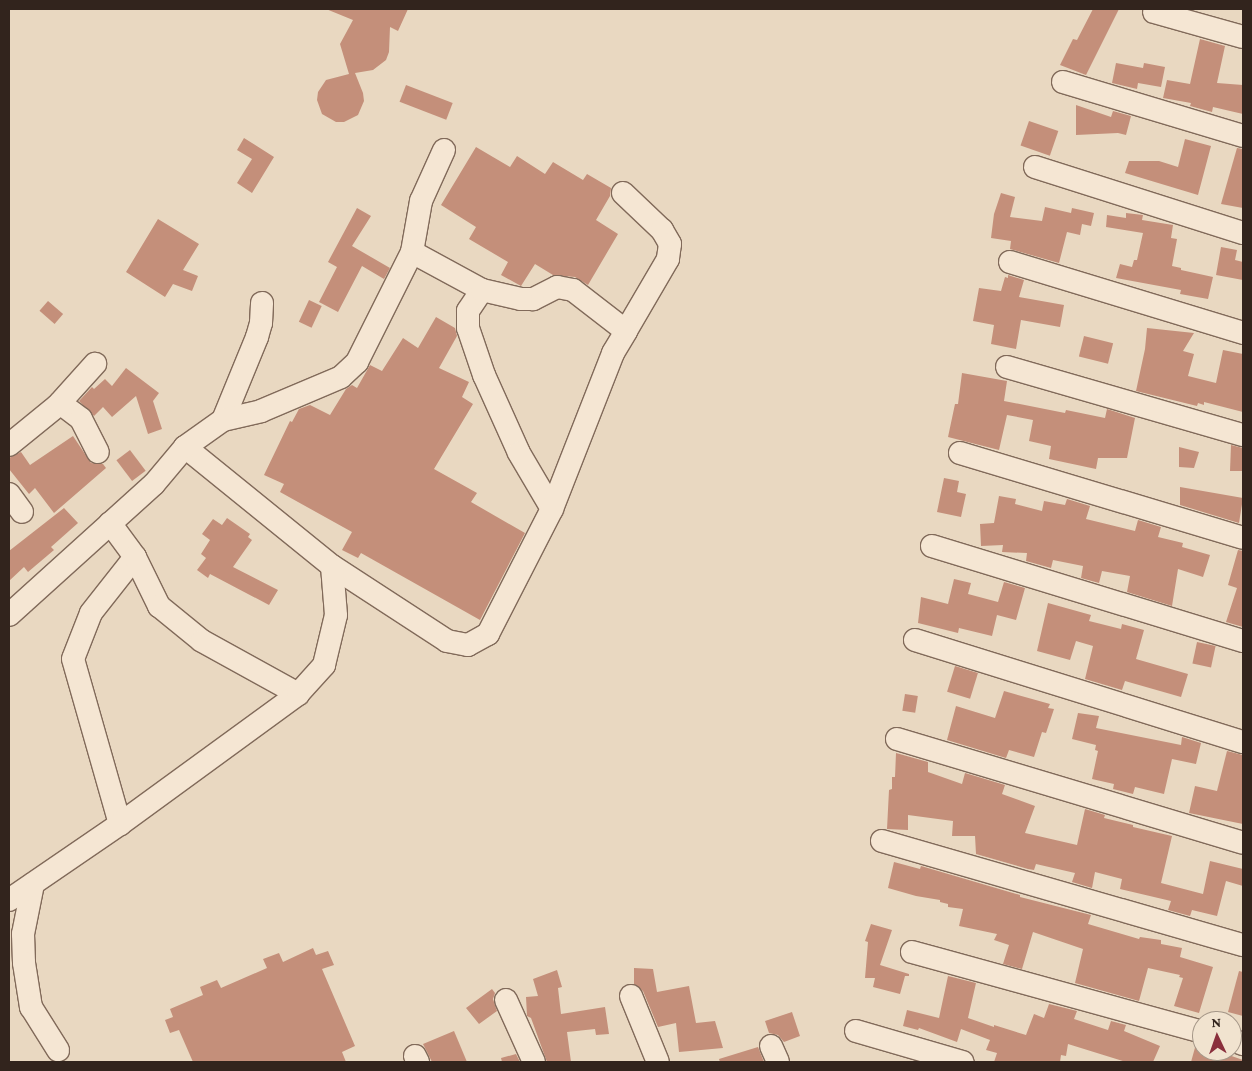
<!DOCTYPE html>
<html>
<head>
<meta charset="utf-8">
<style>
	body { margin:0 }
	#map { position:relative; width:1252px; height:1071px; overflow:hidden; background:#e9d8c1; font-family:"Crimson Pro",serif }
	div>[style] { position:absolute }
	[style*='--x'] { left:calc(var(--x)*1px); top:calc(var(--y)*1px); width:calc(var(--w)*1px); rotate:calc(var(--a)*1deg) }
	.building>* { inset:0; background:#c48f7a; transform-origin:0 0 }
	.roads { filter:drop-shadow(1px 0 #816a5a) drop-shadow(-1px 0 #816a5a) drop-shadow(0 1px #816a5a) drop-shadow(0 -1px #816a5a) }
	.minor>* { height:22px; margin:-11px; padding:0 11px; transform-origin:11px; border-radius:11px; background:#f5e6d3 }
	span { translate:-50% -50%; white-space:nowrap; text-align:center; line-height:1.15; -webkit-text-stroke:4.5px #f1e3cf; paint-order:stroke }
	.frame { position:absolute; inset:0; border:10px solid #32241d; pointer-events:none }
	.north { position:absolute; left:1192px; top:1011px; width:50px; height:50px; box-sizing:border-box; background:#f1e3cf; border:1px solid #a59788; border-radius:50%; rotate:357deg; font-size:14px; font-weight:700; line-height:20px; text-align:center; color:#32241d }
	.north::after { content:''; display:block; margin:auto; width:18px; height:22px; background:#8a2f3c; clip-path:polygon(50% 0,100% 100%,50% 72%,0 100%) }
</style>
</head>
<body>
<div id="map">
	<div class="building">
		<div style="clip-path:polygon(326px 9px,408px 9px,398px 31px,390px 27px,389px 52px,386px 60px,373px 70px,355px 73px,363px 93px,364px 101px,358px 115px,344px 122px,336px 122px,322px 114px,317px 100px,318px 92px,326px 80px,349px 74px,340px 44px,353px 20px)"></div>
		<div style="clip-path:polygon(1093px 9px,1119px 9px,1086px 75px,1060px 65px,1073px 39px,1077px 40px)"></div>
		<div style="clip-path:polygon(1200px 39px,1225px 46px,1217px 83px,1243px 85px,1243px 114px,1213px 107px,1212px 112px,1190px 106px,1191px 103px,1163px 98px,1167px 80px,1190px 84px)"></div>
		<div style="clip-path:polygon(1116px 63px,1143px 68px,1144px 63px,1165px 67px,1161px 87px,1138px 83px,1137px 89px,1112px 83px)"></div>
		<div style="left:406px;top:85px;width:50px;height:18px;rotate:21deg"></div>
		<div style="clip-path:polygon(1076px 105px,1111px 117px,1113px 111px,1131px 116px,1126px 135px,1118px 133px,1076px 135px)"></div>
		<div style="left:1029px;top:121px;width:31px;height:26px;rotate:19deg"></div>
		<div style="clip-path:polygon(244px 138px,274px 157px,252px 193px,237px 183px,252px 159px,237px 150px)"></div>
		<div style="clip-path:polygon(1185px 139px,1211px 146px,1198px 195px,1125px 173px,1129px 161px,1159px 161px,1178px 167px)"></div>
		<div style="clip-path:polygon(476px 147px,510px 167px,517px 156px,545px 174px,553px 162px,583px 180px,587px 174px,611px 188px,610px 196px,596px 220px,618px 234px,588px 285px,575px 277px,553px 275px,535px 264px,521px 286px,501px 275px,508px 262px,469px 239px,476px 227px,441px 205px)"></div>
		<div style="clip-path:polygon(1237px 148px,1243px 149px,1243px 208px,1221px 204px)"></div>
		<div style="clip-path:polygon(1001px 193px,1015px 197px,1010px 217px,1042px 221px,1045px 207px,1071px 213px,1072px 208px,1094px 213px,1091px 226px,1082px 224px,1080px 235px,1067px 232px,1059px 263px,1010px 249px,1011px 241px,991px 238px,994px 214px)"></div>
		<div style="clip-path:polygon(357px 208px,371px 216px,352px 246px,390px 268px,384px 279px,362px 266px,338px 312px,319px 302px,337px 267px,328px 262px)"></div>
		<div style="clip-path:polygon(1126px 213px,1143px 215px,1142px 220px,1173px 225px,1171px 238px,1177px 239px,1172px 266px,1181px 268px,1181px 270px,1213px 277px,1208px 299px,1180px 294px,1181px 290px,1116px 278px,1120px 264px,1132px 267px,1134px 260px,1137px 260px,1143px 233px,1106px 227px,1107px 215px,1126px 218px)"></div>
		<div style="clip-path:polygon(158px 219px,199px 244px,183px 270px,198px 276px,192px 291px,173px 284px,165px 297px,126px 272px)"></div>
		<div style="clip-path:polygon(1221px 247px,1237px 250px,1235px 260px,1243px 262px,1243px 280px,1216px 275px)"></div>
		<div style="clip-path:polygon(1008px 275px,1024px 280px,1019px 297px,1064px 305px,1060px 327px,1021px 320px,1016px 349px,991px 344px,994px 325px,973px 321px,979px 288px,1001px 291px,1005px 277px,1008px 278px)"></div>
		<div style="left:309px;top:300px;width:14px;height:24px;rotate:25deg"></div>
		<div style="left:48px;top:301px;width:20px;height:13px;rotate:41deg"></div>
		<div style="clip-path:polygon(436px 317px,455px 328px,457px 336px,439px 368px,469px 382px,462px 397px,473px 404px,434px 469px,477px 493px,471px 502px,525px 533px,480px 620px,361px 553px,358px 558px,342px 550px,352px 532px,280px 492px,284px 484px,264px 475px,290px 421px,292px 422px,299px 409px,310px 405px,330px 415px,346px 389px,352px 385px,357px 388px,370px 365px,382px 371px,403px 338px,418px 348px)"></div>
		<div style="clip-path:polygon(1147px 328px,1194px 333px,1183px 351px,1194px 354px,1188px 376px,1216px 383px,1223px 350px,1243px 354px,1243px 412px,1204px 402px,1204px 405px,1198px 403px,1197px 406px,1136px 391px,1145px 349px)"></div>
		<div style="left:1084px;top:336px;width:30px;height:21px;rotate:14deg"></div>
		<div style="clip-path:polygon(126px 368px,159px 393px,153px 401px,162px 429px,148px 434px,136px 396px,112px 417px,103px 407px,94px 416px,79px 401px,92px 387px,94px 389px,105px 379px,112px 386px)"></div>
		<div style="clip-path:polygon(962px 373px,1007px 381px,1004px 401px,1065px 413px,1066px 410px,1105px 418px,1107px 409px,1135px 418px,1127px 458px,1098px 458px,1096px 469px,1049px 459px,1051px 446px,1029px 441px,1033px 420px,1007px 415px,999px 450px,948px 437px,955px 404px,958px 404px)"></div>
		<div style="clip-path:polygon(73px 436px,91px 463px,103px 464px,106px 468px,54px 513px,35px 488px,29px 494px,9px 469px,9px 458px,21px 452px,30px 465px)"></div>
		<div style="clip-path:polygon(1231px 445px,1243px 448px,1243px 471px,1230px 471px)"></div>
		<div style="clip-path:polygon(1179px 447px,1199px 452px,1194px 468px,1179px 467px)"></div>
		<div style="left:130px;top:450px;width:26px;height:17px;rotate:53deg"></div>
		<div style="clip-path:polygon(944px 478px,959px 481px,957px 492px,966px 494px,961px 517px,937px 512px)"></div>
		<div style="clip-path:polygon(1180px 487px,1243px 498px,1239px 523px,1180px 505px)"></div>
		<div style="clip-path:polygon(999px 496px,1016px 499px,1015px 504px,1042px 511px,1044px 501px,1065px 505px,1067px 499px,1090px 506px,1086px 519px,1135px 531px,1138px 520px,1161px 527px,1158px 537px,1183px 543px,1182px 547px,1210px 555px,1203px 577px,1178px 569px,1172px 606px,1127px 592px,1130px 576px,1102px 571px,1099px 583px,1081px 578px,1083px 566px,1053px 560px,1051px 568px,1026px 561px,1027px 553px,1002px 552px,1003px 545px,981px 546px,980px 524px,994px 523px)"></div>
		<div style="clip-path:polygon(64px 508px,78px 523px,51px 547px,54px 550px,28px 572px,24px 567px,9px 581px,9px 551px)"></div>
		<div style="clip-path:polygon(227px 518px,250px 534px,248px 537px,252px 540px,233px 567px,278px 590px,269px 605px,210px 574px,208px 578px,197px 570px,206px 558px,201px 554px,210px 540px,202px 534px,213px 519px,222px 525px)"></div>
		<div style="clip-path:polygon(1238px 550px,1243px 551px,1243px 627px,1226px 622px,1237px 588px,1228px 585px)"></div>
		<div style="clip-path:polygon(954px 579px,971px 583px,968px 594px,998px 602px,1004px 582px,1025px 588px,1016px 620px,997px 615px,992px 636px,959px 628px,958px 633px,918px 623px,921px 597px,948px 604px)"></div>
		<div style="clip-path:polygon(1048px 603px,1091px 615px,1089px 621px,1121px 629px,1122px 624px,1144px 630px,1136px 659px,1188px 674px,1181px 697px,1125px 681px,1122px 690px,1085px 679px,1093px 646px,1076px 641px,1070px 660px,1037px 651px)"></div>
		<div style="left:1197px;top:642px;width:19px;height:22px;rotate:12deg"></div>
		<div style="left:955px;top:666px;width:24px;height:27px;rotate:17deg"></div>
		<div style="clip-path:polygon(1004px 691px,1050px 704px,1048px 708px,1054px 709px,1046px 733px,1042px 732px,1034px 757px,1009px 750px,1006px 758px,947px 740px,956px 706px,995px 718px)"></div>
		<div style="left:905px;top:694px;width:13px;height:17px;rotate:9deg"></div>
		<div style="clip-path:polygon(1078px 713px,1099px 716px,1096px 728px,1181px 745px,1182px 737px,1201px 743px,1196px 764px,1172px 759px,1164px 794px,1135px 787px,1133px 794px,1113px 789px,1114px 784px,1092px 779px,1098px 751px,1095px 750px,1096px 745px,1072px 739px)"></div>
		<div style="clip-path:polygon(1227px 751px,1243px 755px,1243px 824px,1189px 813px,1195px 786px,1217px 791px)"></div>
		<div style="clip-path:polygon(896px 753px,928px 762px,928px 772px,962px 784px,965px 773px,1005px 785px,1002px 794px,1035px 806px,1025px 833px,1077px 845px,1085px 809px,1105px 815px,1104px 818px,1133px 825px,1133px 827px,1172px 836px,1161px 883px,1203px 894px,1210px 861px,1243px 869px,1243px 886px,1226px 881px,1217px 916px,1192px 910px,1190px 916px,1168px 910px,1171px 901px,1120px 889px,1122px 879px,1095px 872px,1092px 888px,1072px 882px,1075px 873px,1036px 864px,1034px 870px,1028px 869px,976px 854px,975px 836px,952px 836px,953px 821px,908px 815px,908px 830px,887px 829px,889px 790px,892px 789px,892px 777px,895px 777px)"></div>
		<div style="clip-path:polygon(894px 862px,920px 869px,921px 866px,1020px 895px,1020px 897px,1091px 915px,1088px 924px,1139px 939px,1140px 937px,1161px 940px,1161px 944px,1182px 948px,1180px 957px,1213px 967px,1199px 1013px,1174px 1006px,1183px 978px,1179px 977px,1180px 975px,1148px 968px,1139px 1001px,1075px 983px,1083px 949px,1033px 932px,1022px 969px,1003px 964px,1009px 945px,994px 940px,997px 934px,959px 926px,963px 909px,948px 907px,948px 904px,940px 902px,940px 900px,916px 896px,888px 888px)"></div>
		<div style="clip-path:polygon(871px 924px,892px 930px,880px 965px,909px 974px,909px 976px,905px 976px,900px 994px,873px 987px,875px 978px,865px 978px,868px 942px,865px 941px)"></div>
		<div style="clip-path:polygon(313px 948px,316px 955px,328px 951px,334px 965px,322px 969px,355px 1046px,342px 1052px,346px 1062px,193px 1062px,179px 1030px,170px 1033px,165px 1020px,173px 1017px,170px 1009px,203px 995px,200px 987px,217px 980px,221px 988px,267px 968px,263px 959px,279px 953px,283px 962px)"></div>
		<div style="clip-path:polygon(634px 968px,653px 969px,657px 992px,689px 986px,696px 1023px,715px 1021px,723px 1048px,679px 1052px,676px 1023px,658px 1027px,643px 991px,634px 984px)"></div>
		<div style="clip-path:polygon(557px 970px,562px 987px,558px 988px,561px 1014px,605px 1007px,609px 1034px,596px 1035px,595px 1029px,567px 1032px,571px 1062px,547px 1062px,531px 1018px,527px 1016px,526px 997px,538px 996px,533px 979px)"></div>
		<div style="clip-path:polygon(1239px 971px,1243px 972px,1243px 1016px,1228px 1012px)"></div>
		<div style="clip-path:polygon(948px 976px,976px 983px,968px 1018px,994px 1027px,994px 1025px,1026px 1035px,1034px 1014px,1044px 1018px,1049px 1004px,1077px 1011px,1074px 1019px,1108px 1030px,1111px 1021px,1126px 1025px,1124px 1031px,1160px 1046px,1153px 1062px,1126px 1062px,1068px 1044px,1066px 1056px,1061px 1055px,1060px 1062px,994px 1062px,997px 1053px,986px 1050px,990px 1040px,961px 1029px,957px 1042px,919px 1028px,918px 1030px,903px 1026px,907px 1010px,939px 1018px)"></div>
		<div style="clip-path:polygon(492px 989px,495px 993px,493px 999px,497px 1011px,479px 1024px,466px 1008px)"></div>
		<div style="clip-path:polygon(792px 1012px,800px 1036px,784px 1042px,778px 1035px,769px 1033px,765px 1021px)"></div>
		<div style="clip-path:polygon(454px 1031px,467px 1062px,432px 1062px,423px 1044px)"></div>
		<div style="clip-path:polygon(1196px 1044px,1202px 1046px,1202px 1051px,1217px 1051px,1243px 1060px,1242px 1062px,1191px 1062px)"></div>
		<div style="clip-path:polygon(758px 1047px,764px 1062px,720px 1062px,719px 1059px)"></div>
		<div style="clip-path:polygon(516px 1054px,520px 1062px,502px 1062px,501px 1058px)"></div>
	</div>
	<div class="roads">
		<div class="minor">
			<div style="--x:1154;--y:12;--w:92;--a:15.7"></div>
			<div style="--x:1063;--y:82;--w:188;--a:16.7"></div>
			<div style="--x:1035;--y:167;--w:218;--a:17.6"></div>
			<div style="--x:623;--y:193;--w:54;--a:43.5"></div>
			<div style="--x:662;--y:230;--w:16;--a:60"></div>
			<div style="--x:670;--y:244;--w:15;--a:98"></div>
			<div style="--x:668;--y:259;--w:83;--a:120.3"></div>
			<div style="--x:412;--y:252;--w:80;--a:28.5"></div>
			<div style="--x:482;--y:290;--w:25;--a:124"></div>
			<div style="--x:468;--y:311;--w:17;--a:90"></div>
			<div style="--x:468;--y:328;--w:50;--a:71.2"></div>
			<div style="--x:484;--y:375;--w:85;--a:65.8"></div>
			<div style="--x:519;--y:453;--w:65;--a:59.5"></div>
			<div style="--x:1010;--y:262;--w:244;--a:16.9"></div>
			<div style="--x:1007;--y:367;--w:246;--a:16.1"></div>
			<div style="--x:60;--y:403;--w:26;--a:37"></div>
			<div style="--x:81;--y:419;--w:37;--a:63"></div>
			<div style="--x:223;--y:420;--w:90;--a:-67.7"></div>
			<div style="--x:257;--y:337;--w:15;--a:-74"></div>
			<div style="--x:261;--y:323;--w:20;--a:-87"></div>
			<div style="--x:9;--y:445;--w:62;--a:-39.1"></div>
			<div style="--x:57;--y:406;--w:57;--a:-47.9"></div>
			<div style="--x:185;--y:447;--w:189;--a:39"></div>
			<div style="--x:332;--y:566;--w:137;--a:33.1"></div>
			<div style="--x:447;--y:641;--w:21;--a:11"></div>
			<div style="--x:468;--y:645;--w:23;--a:-29"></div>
			<div style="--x:488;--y:634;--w:140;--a:-62.9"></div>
			<div style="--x:552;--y:509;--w:168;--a:-68.6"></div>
			<div style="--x:613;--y:353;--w:26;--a:-59"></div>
			<div style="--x:626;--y:331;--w:67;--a:-142.3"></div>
			<div style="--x:573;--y:290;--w:16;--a:-169"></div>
			<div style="--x:557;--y:287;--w:27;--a:153"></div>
			<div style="--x:533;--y:299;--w:12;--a:180"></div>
			<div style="--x:521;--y:299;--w:40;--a:-167"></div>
			<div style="--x:960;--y:453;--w:295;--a:16.7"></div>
			<div style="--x:9;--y:494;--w:22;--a:54"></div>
			<div style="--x:110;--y:523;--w:42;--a:53.7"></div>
			<div style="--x:135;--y:557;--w:71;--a:128.2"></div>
			<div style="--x:91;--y:613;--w:49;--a:111.4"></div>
			<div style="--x:73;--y:659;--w:172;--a:74.1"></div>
			<div style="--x:932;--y:546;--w:325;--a:17"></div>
			<div style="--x:135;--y:557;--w:55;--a:63.9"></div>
			<div style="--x:159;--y:606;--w:55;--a:39.1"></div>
			<div style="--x:202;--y:641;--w:110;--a:28.9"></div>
			<div style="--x:9;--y:615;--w:195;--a:-42.1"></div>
			<div style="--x:154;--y:484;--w:48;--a:-50"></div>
			<div style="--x:185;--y:447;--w:47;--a:-35.4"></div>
			<div style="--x:223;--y:420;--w:39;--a:-13"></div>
			<div style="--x:261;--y:411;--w:87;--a:-23"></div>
			<div style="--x:341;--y:377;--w:22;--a:-43"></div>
			<div style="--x:357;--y:362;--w:123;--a:-63.4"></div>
			<div style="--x:412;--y:252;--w:52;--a:-80"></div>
			<div style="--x:421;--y:201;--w:56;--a:-65.7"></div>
			<div style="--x:915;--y:640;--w:343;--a:17.3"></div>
			<div style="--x:897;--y:739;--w:361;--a:16.7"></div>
			<div style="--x:882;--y:841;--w:376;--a:16.1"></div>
			<div style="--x:33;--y:884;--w:51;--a:101.3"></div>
			<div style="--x:23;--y:934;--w:29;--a:88"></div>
			<div style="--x:24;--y:963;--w:45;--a:81"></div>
			<div style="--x:31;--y:1007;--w:51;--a:57.9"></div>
			<div style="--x:9;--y:900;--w:135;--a:-34.4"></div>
			<div style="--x:120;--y:824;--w:220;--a:-36.1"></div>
			<div style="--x:298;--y:694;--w:39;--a:-48"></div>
			<div style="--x:324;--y:665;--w:51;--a:-76.5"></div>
			<div style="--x:336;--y:615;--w:49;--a:-94.7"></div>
			<div style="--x:912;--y:952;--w:301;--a:15.4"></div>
			<div style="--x:631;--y:996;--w:71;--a:67.8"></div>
			<div style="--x:506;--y:1000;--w:68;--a:65.7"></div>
			<div style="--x:856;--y:1031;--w:111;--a:16.2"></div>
			<div style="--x:1232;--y:1040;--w:12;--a:20"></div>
			<div style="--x:771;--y:1046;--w:17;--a:66"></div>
			<div style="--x:415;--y:1056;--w:7;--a:63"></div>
		</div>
	</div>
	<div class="frame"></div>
	<div class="north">N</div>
</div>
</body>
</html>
